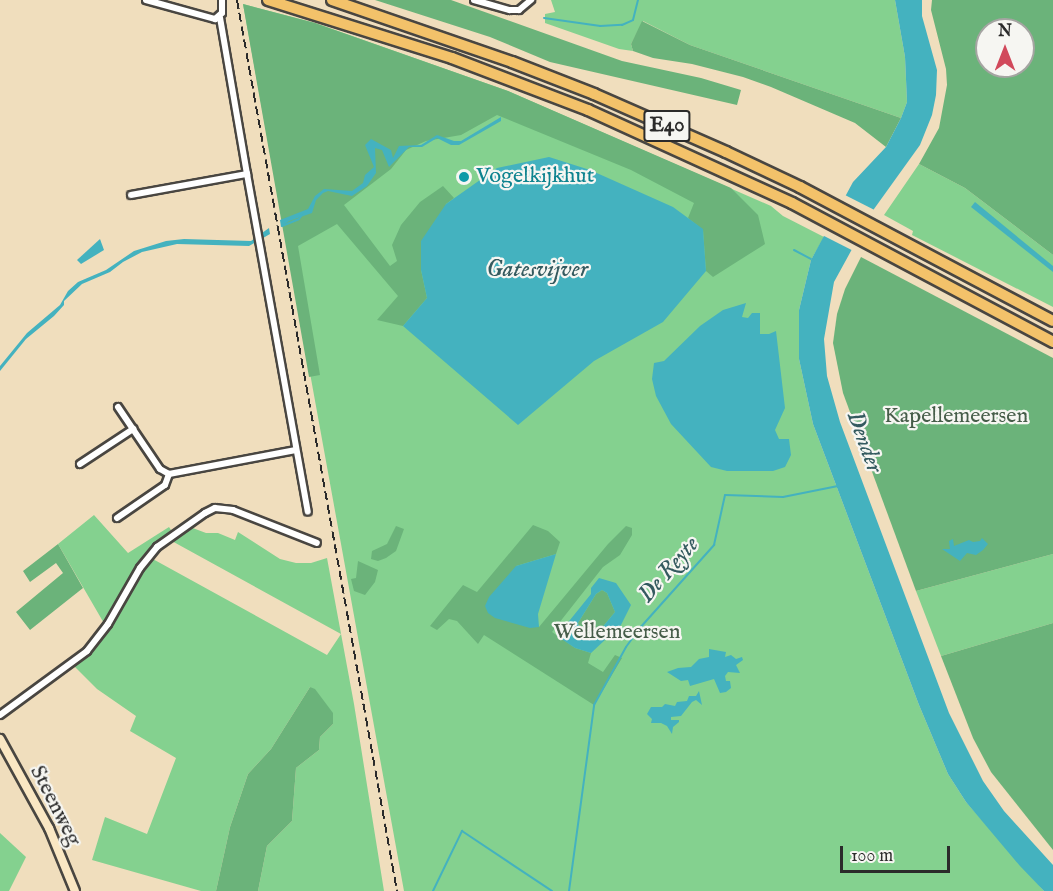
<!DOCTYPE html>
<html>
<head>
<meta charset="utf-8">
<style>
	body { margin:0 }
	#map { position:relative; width:1053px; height:891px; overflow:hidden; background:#f0debd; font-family:"IM FELL English",serif }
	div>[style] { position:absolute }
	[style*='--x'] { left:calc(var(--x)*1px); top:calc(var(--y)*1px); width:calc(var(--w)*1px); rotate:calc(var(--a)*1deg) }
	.green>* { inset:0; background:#84d18f }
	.forest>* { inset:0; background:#6bb37a }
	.water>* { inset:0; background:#44b2bf }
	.pier>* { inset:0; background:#f0debd; transform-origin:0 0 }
	.stream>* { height:2px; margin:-1px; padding:0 1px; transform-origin:1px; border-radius:1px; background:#44b2bf }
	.roads { filter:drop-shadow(2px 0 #494641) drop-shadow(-2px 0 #494641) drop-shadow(0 2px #494641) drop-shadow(0 -2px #494641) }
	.street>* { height:6px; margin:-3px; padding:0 3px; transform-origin:3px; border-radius:3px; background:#fff }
	.secondary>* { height:8px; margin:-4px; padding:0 4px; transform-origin:4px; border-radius:4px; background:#fae7c3 }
	.highway>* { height:10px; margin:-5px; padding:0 5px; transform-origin:5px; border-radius:5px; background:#f3c26a }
	.rail>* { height:2px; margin-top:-1px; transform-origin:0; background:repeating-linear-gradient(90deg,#2b2b2b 0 9px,transparent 0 13.5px) }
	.dots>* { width:16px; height:16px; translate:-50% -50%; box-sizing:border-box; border:3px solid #f6f6f2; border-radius:50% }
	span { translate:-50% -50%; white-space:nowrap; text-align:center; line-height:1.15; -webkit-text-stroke:4.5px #f6f6f2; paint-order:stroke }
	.shield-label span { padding:2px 4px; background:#f6f6f2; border:2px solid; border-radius:4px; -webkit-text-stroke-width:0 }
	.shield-label { font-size:21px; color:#2b2b2b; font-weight:700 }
	.culture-label { font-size:22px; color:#0d838f }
	.left { translate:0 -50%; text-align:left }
	.park-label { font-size:22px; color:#465d49 }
	.street-label { font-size:22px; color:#2b2b2b }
	.water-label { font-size:24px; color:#345a5f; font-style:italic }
	.north { position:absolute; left:975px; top:18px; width:60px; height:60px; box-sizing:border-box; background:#f6f6f2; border:2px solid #a5a5a2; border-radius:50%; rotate:0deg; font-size:16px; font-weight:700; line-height:24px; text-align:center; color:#2b2b2b }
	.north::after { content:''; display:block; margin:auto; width:21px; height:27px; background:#d1495b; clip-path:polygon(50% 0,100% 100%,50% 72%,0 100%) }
	.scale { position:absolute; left:840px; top:846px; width:110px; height:27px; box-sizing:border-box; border:3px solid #2b2b2b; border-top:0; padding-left:8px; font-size:18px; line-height:21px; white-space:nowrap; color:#2b2b2b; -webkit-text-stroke:4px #f6f6f2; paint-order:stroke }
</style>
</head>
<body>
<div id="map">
	<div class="green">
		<div style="clip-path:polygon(551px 0,895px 0,905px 57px,907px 102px,901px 118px,690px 45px,643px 21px,631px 44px,633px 51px,619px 49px,545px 23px,545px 14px,555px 12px)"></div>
		<div style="clip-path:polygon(243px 4px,315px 23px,508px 91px,771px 206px,783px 216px,824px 237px,811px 260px,799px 310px,799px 359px,813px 424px,919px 705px,948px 774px,966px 802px,1044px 891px,404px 891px)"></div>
		<div style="clip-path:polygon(919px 164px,965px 188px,1053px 255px,1053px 307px,912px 235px,913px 231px,884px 215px)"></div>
		<div style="clip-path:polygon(94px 515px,128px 553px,169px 527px,171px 530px,140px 562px,105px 625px,58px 544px)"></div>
		<div style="clip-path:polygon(190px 527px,206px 533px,218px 533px,235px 540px,238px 532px,280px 559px,296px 563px,311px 563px,327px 558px,354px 704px,384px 891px,258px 891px,267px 846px,292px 821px,296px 768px,319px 750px,320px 737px,333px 724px,310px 687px,271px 749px,248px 774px,230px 827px,216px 891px,201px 891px,92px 860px,105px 817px,147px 834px,176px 758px,130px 731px,136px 716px,97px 689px,73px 665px,100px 642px,136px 579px,151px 558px,327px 655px,341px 634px,170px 540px)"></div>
		<div style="clip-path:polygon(1053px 554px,1053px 623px,941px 656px,916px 591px)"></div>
		<div style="clip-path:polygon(0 833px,26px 857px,9px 891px,0 891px)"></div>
	</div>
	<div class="forest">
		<div style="clip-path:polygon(375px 0,451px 0,622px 61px,701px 78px,741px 90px,737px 105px,550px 62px,490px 37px)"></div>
		<div style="clip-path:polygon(evenodd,932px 0,1053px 0,1053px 255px,965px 188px,919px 164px,939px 128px,947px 85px,946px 69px,931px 10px,932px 0,987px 30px,1023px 30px,1023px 66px,987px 66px,987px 30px)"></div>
		<div style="clip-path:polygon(243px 4px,315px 23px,508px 91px,731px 188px,758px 215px,765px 244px,713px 277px,706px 271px,703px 230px,688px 218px,694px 203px,631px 170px,497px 115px,461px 135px,426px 141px,406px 150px,391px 169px,344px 205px,390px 266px,397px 261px,392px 245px,401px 225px,420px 202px,443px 186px,454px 198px,446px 204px,421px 270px,427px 298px,403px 326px,377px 320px,398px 296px,337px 224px,298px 246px,320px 375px,309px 377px)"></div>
		<div style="clip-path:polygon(642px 21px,690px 45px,901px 118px,886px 147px,855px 123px,771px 87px,743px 77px,692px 64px,653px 58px,633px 51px,631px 44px)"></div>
		<div style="clip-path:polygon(861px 257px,1053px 358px,1053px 554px,916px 591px,843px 393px,833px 343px,837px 314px,845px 289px)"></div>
		<div style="clip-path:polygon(533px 525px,548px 531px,560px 542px,556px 554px,516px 566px,539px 627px,608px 544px,626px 526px,632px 528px,632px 535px,620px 555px,603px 567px,552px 632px,575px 648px,591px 653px,588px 663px,603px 672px,615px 655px,622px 658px,594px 705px,484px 635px,478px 644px,457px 621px,449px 619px,437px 630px,430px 626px,463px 585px,477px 592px)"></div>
		<div style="clip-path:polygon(396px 526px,404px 529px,396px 551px,386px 558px,378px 561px,371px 559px,372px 551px,387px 544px)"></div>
		<div style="clip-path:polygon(58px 544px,83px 588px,30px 630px,16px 612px,63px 573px,56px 563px,30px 582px,23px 571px)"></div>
		<div style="clip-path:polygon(358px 561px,378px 570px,375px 582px,365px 595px,354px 591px,351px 579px,356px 578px)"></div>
		<div style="clip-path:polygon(602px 590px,607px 593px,615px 612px,595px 636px,588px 639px,582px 635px,578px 623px,596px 594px)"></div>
		<div style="clip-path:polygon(1053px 623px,1053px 850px,991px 772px,973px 738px,941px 656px)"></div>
		<div style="clip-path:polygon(310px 687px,315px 689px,333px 713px,333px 724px,320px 737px,319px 750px,296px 768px,292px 821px,267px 846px,258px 891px,216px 891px,230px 827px,248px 774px,271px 749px)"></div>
	</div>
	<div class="water">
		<div style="clip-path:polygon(895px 0,922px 0,922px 16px,937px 70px,936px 95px,932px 115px,920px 145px,874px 209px,834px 282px,824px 339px,827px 376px,840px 422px,949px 713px,983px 781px,1004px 811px,1053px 865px,1053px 891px,1044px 891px,1020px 866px,966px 802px,948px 774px,919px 705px,813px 424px,799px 359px,799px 310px,811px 260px,853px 182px,886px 147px,901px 118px,907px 102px,905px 57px)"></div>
		<div style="clip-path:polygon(501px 117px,501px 121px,459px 145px,451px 145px,437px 138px,422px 147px,409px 147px,389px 167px,382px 150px,375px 148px,376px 173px,367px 186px,352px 196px,328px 191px,323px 193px,316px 200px,312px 213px,289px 221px,281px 227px,280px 220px,308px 209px,315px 196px,324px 189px,352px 191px,363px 183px,365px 175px,374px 167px,365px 145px,371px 139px,391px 150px,393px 158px,399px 146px,421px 145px,437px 135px,454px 141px,461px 141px)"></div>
		<div style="clip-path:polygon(549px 157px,590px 170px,673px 207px,703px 229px,706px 271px,663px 322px,594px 361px,518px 425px,403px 326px,427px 298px,421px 270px,421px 241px,446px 204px,497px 168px)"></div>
		<div style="clip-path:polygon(975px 202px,1053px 266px,1053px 272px,971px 207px)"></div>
		<div style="clip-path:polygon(269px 228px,270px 234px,249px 246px,177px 244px,142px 252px,123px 262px,110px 272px,82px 284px,64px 301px,64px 305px,54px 316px,26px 339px,0 371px,0 366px,27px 333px,60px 305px,68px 291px,78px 282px,106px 270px,134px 251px,166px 241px,184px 239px,251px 241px)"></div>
		<div style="clip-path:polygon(100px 239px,104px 250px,81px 264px,77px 260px)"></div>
		<div style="clip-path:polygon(746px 303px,742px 317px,748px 318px,752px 313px,760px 313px,760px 334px,769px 334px,776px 331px,785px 408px,775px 430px,779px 439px,789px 439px,791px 455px,785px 467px,773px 471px,727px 471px,711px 467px,671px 424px,656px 396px,652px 379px,654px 363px,664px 361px,700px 326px,723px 310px)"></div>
		<div style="clip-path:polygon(982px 538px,988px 544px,983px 550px,976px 555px,967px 553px,960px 561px,942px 549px,950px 549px,949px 541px,953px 539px,954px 546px,969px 540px,973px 542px,980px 541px)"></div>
		<div style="clip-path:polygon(556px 554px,538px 614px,539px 627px,530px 628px,495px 618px,488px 613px,485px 606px,489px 597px,516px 566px)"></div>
		<div style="clip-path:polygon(evenodd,599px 578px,616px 583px,631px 605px,621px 625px,591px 653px,575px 648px,557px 636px,591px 594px,591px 588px,599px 578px,602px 590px,607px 593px,615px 612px,595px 636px,588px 639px,582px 635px,578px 623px,596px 594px,602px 590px)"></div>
		<div style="clip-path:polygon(709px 649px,726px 652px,725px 657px,731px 655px,736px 659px,742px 657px,743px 660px,736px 665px,740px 673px,728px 672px,725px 676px,726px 681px,730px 681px,731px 688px,726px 692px,720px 693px,714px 679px,690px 686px,688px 680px,681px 681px,667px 672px,678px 668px,691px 667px,699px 659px,709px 657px)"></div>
		<div style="clip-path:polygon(699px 691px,702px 705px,696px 700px,692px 702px,681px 716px,671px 717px,671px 720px,679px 720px,679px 722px,673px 727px,672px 734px,667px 726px,661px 723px,651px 723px,652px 719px,647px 714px,651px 707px,662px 707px,665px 704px,675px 706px,677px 702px,687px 701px,689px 696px,696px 696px)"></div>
	</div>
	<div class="pier">
		<div style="left:843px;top:194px;width:37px;height:46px;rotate:27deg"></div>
	</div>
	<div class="stream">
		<div style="--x:544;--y:18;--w:57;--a:8.1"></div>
		<div style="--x:600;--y:26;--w:22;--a:-3"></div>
		<div style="--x:622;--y:25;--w:12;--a:-24"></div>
		<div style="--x:633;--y:20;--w:21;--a:-76"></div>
		<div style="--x:282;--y:226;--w:18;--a:-22"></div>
		<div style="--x:299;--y:219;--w:5;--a:-53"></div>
		<div style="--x:794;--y:250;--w:19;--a:28"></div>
		<div style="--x:433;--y:891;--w:67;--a:-64.2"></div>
		<div style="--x:462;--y:831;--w:108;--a:33.7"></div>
		<div style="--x:569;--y:891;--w:188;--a:-82.3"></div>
		<div style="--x:594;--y:705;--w:66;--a:-61.1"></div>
		<div style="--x:626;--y:647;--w:22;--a:-54"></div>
		<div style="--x:639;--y:629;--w:113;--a:-48.2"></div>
		<div style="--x:714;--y:545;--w:51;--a:-77.6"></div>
		<div style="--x:725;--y:495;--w:58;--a:2"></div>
		<div style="--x:783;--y:497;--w:56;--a:-11.3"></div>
	</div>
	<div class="roads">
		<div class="street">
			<div style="--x:146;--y:0;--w:72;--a:15.4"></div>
			<div style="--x:215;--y:19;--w:9;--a:-41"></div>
			<div style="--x:222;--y:13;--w:13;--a:-90"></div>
			<div style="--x:474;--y:0;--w:37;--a:16"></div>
			<div style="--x:510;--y:10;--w:9;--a:0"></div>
			<div style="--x:519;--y:10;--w:16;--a:-40"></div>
			<div style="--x:247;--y:174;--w:343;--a:79.8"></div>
			<div style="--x:131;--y:195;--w:118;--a:-10.3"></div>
			<div style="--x:247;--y:174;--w:159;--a:-99.8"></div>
			<div style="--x:118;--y:407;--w:75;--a:55.9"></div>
			<div style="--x:160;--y:469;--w:10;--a:29"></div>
			<div style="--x:169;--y:474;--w:129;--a:-10.7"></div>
			<div style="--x:80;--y:464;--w:64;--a:-33.4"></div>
			<div style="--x:117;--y:518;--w:58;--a:-34.5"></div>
			<div style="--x:165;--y:485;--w:12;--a:-70"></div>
			<div style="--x:0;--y:715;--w:108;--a:-36.3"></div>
			<div style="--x:87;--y:651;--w:34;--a:-52"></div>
			<div style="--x:108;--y:624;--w:64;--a:-60.3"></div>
			<div style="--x:140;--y:568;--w:27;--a:-51"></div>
			<div style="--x:157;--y:547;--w:59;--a:-35.3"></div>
			<div style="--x:205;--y:513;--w:11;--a:-27"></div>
			<div style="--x:215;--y:508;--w:18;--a:6"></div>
			<div style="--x:233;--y:510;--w:90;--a:21.4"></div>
		</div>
		<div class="secondary">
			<div style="--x:0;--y:739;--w:102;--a:61.2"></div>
			<div style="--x:49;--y:828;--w:68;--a:67.6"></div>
		</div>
		<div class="highway">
			<div style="--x:268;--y:0;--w:193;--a:17.5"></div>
			<div style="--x:452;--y:58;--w:146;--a:20.9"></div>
			<div style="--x:588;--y:110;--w:224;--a:24.5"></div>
			<div style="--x:792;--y:203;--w:296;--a:28"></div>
			<div style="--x:332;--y:0;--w:190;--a:19"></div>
			<div style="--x:512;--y:62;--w:88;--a:21.3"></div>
			<div style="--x:594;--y:94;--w:144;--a:23.7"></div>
			<div style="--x:726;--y:152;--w:82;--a:25.3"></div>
			<div style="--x:800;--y:187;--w:286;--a:27.9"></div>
		</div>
	</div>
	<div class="rail">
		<div style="--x:237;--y:0;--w:905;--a:79.82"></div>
	</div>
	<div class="dots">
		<div style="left:464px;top:177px;background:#0f9aa8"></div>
	</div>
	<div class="shield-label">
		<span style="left:667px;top:126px">E40</span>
	</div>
	<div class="culture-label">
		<span class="left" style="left:476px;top:177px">Vogelkijkhut</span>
	</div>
	<div class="park-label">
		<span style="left:956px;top:417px">Kapellemeersen</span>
		<span style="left:617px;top:633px">Wellemeersen</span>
	</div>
	<div class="street-label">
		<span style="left:55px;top:806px;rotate:63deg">Steenweg</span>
	</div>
	<div class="water-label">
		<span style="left:537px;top:270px">Gatesvijver</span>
		<span style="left:864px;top:442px;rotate:70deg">Dender</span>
		<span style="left:669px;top:570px;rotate:-49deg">De Reyte</span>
	</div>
	<div class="north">N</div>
	<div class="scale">100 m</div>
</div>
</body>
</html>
